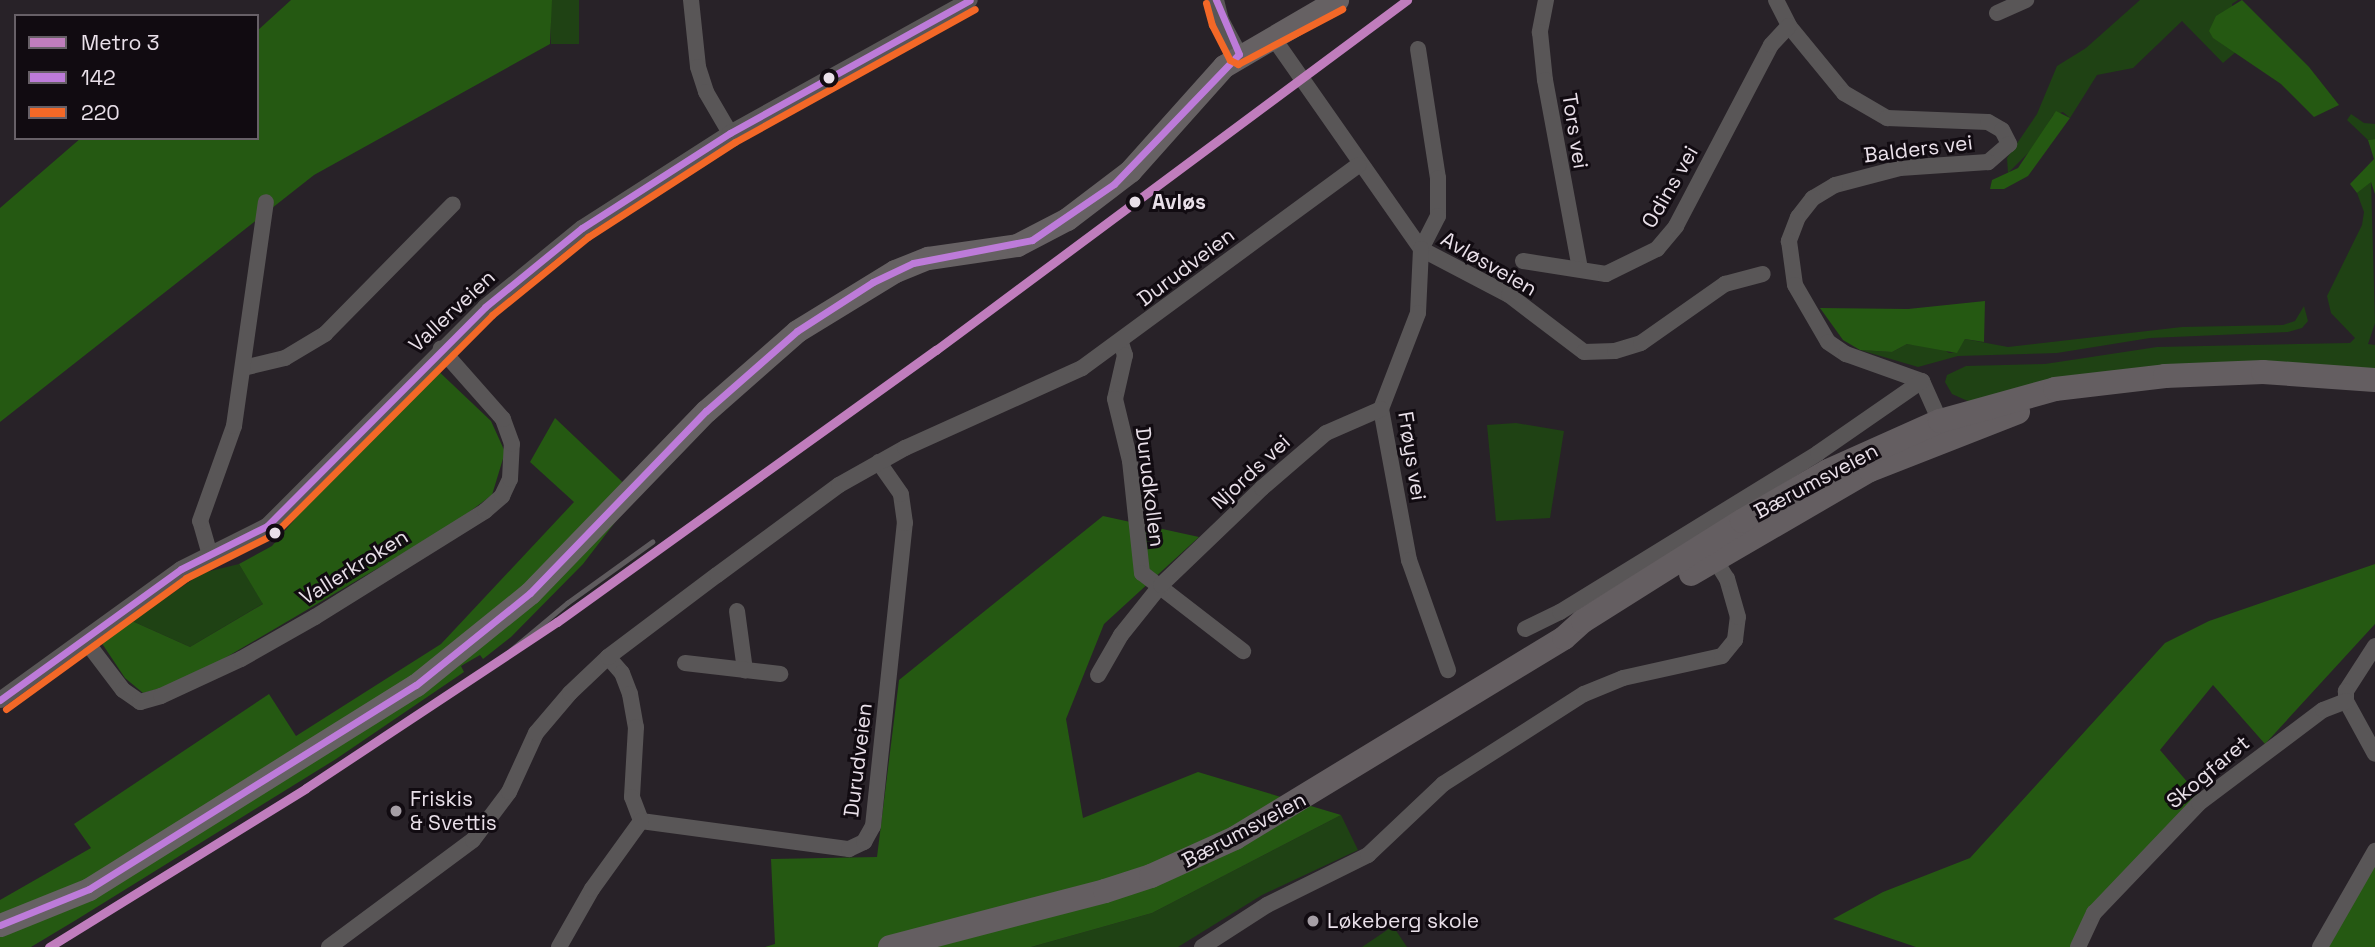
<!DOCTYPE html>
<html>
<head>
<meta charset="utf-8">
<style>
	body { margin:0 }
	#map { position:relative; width:2375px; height:947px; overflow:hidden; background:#282228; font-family:"Space Grotesk",sans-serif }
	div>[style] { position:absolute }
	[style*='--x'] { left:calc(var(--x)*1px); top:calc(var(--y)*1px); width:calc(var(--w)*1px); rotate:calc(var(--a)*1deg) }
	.green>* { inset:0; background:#1f4214; transform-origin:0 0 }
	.forest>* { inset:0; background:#255912 }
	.street>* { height:16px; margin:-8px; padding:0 8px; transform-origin:8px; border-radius:8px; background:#595657 }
	.secondary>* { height:23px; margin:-11.5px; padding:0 11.5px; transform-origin:11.5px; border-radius:11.5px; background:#666163 }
	.primary>* { height:24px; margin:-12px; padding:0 12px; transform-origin:12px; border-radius:12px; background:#645e61 }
	.rail>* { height:4.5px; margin:-2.25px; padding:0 2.25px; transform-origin:2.25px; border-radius:2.25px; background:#5f5b5e }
	.bus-1>* { height:7px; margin:-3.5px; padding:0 3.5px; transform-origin:3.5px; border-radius:3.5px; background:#bd7bd9 }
	.bus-2>* { height:7px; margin:-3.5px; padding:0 3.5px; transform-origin:3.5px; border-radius:3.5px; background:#f36827 }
	.metro-1>* { height:9px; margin:-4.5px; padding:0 4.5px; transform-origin:4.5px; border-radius:4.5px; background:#c07dbd }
	.dots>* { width:19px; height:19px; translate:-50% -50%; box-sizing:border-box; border:4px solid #110b11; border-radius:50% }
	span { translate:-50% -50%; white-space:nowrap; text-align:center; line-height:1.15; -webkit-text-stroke:6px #110b11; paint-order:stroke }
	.street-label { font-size:21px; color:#e9e0e9 }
	.stop-label { font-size:21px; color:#e9e0e9; font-weight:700 }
	.left { translate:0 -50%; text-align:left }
	.poi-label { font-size:21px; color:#e9e0e9 }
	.legend { position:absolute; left:14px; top:14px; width:245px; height:126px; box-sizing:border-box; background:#110b11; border:2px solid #676067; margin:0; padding:9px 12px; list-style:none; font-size:21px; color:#e9e0e9 }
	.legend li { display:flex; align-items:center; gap:14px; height:35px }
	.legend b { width:35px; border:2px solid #676067 }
</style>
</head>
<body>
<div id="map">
	<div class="green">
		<div style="left:551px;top:0;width:28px;height:44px"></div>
		<div style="clip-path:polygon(2140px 0,2238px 0,2232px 4px,2232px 49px,2237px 51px,2223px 63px,2182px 21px,2133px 68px,2097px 75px,2070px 118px,2063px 112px,2053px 115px,2035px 146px,2008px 173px,2007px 158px,2037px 114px,2057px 66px,2086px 48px)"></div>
		<div style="clip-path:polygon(2351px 114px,2364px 123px,2375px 124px,2375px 139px,2368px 140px,2347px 120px)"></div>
		<div style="clip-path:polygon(2371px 181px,2375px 323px,2368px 344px,2375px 345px,2375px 370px,1970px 402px,1952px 394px,1945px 382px,1947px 375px,1966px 366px,2045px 364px,2157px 347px,2350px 343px,2355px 338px,2331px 313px,2327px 296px,2362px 225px,2364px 212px,2357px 193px)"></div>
		<div style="clip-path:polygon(2304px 306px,2308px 321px,2302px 328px,2288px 332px,2150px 338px,2057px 353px,1958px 356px,1918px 367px,1860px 350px,1892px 352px,1907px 344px,1940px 347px,1949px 353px,1957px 352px,1965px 339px,2008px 347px,2182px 327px,2283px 325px,2295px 321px)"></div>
		<div style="clip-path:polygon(1516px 423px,1564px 431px,1550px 518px,1496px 521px,1487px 425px)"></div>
		<div style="clip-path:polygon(239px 564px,264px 603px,190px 647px,132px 621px,202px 573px)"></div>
		<div style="clip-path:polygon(1341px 815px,1358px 850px,1262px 895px,1178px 947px,1031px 947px,1152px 913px)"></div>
		<div style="clip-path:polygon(1393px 926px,1407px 947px,1362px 947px)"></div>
	</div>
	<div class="forest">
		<div style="clip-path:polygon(291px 0,552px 0,550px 44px,314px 175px,0 422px,0 208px,81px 138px,257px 138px,257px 31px)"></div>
		<div style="clip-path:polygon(2242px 0,2309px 67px,2339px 105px,2314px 117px,2281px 84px,2213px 38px,2209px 31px,2216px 16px)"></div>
		<div style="clip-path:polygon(2056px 111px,2070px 118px,2028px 176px,2004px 189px,1990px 189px,1992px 180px,2018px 168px)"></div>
		<div style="clip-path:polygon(2375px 139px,2375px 194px,2371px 182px,2357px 193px,2350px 184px,2374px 159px,2368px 140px)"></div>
		<div style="clip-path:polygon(1985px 301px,1984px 342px,1965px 339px,1957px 353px,1907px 344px,1892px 352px,1860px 350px,1843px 340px,1820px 308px,1908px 309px)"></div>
		<div style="clip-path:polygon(432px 365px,491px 421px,505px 452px,492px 495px,453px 524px,184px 682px,143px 693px,125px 678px,101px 642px,132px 621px,190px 647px,263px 604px,239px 564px,272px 546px,397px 399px)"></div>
		<div style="clip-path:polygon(555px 418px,636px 495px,583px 564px,511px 637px,483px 659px,480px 655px,461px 666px,464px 672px,336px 759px,76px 920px,31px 947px,0 947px,0 900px,91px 848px,74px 824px,269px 694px,296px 736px,441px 644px,574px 502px,530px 462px)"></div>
		<div style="clip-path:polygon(1103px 516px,1199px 537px,1104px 624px,1066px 719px,1083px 818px,1198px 772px,1341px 815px,1152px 913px,1031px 947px,765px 947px,775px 944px,771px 859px,877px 857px,899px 680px)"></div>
		<div style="clip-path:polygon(2375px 564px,2375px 624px,2265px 744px,2213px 685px,2160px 750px,2201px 798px,2074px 947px,1916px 947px,1833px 919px,1883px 892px,1970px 858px,2165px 643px,2209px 621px)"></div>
		<div style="clip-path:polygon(2375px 846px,2375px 947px,2320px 947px)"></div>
	</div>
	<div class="street">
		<div style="--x:691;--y:0;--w:67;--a:84"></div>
		<div style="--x:698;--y:67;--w:26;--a:72"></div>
		<div style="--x:706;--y:92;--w:48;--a:59.7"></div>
		<div style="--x:1216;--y:0;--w:21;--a:76"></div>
		<div style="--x:1221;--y:20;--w:38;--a:62"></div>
		<div style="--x:1546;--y:0;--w:33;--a:101"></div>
		<div style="--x:1540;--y:32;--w:48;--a:84.1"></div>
		<div style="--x:1545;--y:80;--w:192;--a:79.5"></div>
		<div style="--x:1776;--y:0;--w:29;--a:63"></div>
		<div style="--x:1789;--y:26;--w:87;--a:50.6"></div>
		<div style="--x:1844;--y:93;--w:50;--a:30.2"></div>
		<div style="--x:1887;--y:118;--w:101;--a:2.3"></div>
		<div style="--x:1988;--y:122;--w:16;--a:30"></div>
		<div style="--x:2002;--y:130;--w:16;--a:63"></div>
		<div style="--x:2009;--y:144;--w:28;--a:139"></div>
		<div style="--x:1988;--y:162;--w:88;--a:176.1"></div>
		<div style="--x:1900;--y:168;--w:67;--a:165.3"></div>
		<div style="--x:1835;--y:185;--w:26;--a:149"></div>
		<div style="--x:1813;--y:198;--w:24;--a:128"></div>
		<div style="--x:1798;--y:217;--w:26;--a:111"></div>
		<div style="--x:1789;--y:241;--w:44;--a:82.2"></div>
		<div style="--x:1795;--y:285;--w:66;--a:59.9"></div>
		<div style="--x:1828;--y:342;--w:22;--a:34"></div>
		<div style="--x:1846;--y:354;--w:81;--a:19.6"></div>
		<div style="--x:1922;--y:381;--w:51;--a:65.9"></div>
		<div style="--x:1997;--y:13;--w:32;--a:-24"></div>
		<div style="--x:1272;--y:36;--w:260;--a:55"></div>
		<div style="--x:1421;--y:249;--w:99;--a:27.6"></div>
		<div style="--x:1509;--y:295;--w:94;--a:37.2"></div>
		<div style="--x:1584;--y:352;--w:31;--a:-2"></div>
		<div style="--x:1615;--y:351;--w:27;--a:-17"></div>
		<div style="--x:1641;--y:343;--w:103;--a:-35.1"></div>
		<div style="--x:1725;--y:284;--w:39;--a:-15"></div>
		<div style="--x:1418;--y:49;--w:131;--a:81.2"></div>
		<div style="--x:1438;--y:178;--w:38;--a:90"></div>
		<div style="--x:1438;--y:216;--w:37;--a:117"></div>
		<div style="--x:1421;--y:249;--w:64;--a:92.7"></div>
		<div style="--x:1418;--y:313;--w:103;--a:111.1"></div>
		<div style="--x:1381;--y:409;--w:154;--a:79.5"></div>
		<div style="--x:1409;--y:560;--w:117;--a:70.5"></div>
		<div style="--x:1523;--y:261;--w:84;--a:8.9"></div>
		<div style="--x:1606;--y:274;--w:57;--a:-26.1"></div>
		<div style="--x:1657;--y:249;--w:30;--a:-50"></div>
		<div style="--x:1676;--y:226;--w:204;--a:-62.3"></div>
		<div style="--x:1771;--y:45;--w:26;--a:-47"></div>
		<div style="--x:1121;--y:343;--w:13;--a:72"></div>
		<div style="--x:1125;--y:355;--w:45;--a:102.8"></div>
		<div style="--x:1115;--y:399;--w:64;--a:76.4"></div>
		<div style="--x:1130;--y:461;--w:113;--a:83.9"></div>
		<div style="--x:1142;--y:573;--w:128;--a:37.7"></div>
		<div style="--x:243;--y:368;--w:43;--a:-13.4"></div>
		<div style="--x:285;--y:358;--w:47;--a:-31"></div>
		<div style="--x:325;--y:334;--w:182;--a:-45.4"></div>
		<div style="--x:210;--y:555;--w:35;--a:-106"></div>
		<div style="--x:200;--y:521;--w:101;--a:-70.3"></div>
		<div style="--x:234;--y:426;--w:226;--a:-81.9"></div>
		<div style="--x:737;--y:611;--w:60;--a:82.3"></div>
		<div style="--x:1525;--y:629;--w:39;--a:-26"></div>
		<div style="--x:1560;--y:612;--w:303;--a:-31.6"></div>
		<div style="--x:1818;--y:453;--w:126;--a:-34.7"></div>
		<div style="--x:85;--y:640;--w:63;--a:52.8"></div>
		<div style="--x:123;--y:690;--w:21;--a:35"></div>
		<div style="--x:140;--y:702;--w:22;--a:-16"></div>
		<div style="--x:161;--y:696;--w:88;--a:-24.8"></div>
		<div style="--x:241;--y:659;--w:85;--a:-29.6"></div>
		<div style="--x:315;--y:617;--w:200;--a:-31.9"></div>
		<div style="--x:485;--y:511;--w:23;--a:-41"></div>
		<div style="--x:502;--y:496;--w:19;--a:-65"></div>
		<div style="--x:510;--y:479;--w:35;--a:-87"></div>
		<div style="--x:512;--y:444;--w:27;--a:-110"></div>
		<div style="--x:503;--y:419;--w:94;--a:-131.5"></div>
		<div style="--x:2375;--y:646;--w:54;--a:122.8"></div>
		<div style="--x:2346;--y:691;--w:10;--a:90"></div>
		<div style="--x:2346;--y:701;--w:60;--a:61.3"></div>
		<div style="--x:608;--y:657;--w:21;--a:49"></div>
		<div style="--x:622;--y:673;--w:22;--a:69"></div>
		<div style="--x:630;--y:694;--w:34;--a:80"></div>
		<div style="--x:636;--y:727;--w:70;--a:93.3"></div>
		<div style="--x:632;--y:797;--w:26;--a:69"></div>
		<div style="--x:641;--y:821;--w:210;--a:7.7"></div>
		<div style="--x:849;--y:849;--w:17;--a:-25"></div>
		<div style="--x:864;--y:842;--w:18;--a:-61"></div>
		<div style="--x:873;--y:826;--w:305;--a:-84"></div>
		<div style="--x:905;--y:523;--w:29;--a:-98"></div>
		<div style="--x:901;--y:494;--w:39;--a:-125"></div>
		<div style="--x:685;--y:663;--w:96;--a:6.6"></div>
		<div style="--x:1098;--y:675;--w:46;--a:-60.1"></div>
		<div style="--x:1121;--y:635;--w:64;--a:-51.3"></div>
		<div style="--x:1161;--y:585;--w:140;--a:-43.8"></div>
		<div style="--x:1262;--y:488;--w:84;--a:-40.7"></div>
		<div style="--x:1326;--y:433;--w:60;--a:-23.6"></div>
		<div style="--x:0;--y:700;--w:223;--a:-35.9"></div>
		<div style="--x:181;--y:569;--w:96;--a:-26.6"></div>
		<div style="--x:267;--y:526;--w:309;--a:-45.1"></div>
		<div style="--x:485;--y:307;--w:125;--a:-39.2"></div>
		<div style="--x:582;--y:228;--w:176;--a:-32.7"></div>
		<div style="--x:730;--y:133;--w:274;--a:-29"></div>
		<div style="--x:329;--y:947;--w:179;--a:-36.6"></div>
		<div style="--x:473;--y:840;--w:60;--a:-53.1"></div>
		<div style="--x:509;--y:792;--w:65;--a:-65.4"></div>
		<div style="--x:536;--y:733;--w:52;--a:-49.6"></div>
		<div style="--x:570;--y:693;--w:52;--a:-43.5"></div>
		<div style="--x:608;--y:657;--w:136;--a:-37"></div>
		<div style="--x:717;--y:575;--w:152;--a:-36.4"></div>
		<div style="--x:839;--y:485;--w:76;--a:-29.3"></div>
		<div style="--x:905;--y:448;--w:194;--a:-24.3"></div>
		<div style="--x:1082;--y:368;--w:343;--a:-36.3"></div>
		<div style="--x:559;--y:947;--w:67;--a:-60.4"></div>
		<div style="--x:592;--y:889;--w:84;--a:-54.2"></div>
		<div style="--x:1202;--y:947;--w:77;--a:-32.9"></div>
		<div style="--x:1267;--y:905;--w:113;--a:-26.3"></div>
		<div style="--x:1368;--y:855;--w:103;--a:-43.4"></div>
		<div style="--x:1443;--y:784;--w:167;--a:-32.6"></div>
		<div style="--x:1584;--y:694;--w:42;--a:-22.3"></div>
		<div style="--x:1623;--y:678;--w:101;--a:-12.5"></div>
		<div style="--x:1722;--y:656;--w:21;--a:-51"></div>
		<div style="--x:1735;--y:640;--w:23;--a:-83"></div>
		<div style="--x:1738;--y:617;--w:40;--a:-106"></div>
		<div style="--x:1727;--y:579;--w:31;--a:-122"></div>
		<div style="--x:2078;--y:947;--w:38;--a:-65"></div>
		<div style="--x:2094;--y:913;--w:152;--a:-46.3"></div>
		<div style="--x:2199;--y:803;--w:155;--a:-36.9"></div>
		<div style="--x:2323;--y:710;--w:25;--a:-21"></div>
		<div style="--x:2320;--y:947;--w:111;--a:-60.2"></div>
	</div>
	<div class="secondary">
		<div style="--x:0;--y:925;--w:96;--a:-22"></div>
		<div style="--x:89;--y:889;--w:385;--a:-32"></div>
		<div style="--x:416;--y:685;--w:146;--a:-38.9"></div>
		<div style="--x:530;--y:593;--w:253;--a:-46"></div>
		<div style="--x:706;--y:411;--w:121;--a:-41.3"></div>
		<div style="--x:797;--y:331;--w:115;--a:-31.5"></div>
		<div style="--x:895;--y:271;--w:35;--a:-22"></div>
		<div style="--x:928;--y:258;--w:90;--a:-8.3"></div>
		<div style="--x:1017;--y:245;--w:56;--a:-27.5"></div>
		<div style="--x:1067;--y:219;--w:79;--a:-37.3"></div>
		<div style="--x:1130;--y:171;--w:141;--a:-48.2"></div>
		<div style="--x:1224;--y:66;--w:131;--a:-30.3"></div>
	</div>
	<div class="primary">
		<div style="--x:1691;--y:574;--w:207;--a:-30.2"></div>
		<div style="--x:1870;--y:470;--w:159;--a:-21.4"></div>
		<div style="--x:890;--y:947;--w:222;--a:-14.6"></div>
		<div style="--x:1105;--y:891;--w:48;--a:-18.1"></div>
		<div style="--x:1151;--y:876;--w:92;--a:-24.3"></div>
		<div style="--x:1235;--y:838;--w:385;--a:-31.3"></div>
		<div style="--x:1564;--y:638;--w:25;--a:-42"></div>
		<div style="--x:1583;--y:621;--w:188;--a:-32.2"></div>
		<div style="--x:1742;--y:521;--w:99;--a:-30.2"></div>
		<div style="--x:1828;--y:471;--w:123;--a:-24.1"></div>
		<div style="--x:1940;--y:421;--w:119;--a:-15.5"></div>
		<div style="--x:2055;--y:389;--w:111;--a:-6.7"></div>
		<div style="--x:2165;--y:376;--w:98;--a:-2.3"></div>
		<div style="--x:2263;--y:372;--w:112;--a:4.1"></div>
	</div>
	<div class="rail">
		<div style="--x:492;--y:666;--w:98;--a:-40"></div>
		<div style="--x:567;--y:603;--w:105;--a:-35.7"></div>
	</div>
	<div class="bus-1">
		<div style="--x:0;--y:700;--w:223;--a:-35.9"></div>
		<div style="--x:181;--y:569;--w:96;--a:-26.6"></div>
		<div style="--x:267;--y:526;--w:309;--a:-45.1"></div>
		<div style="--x:485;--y:307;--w:125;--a:-39.2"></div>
		<div style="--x:582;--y:228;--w:176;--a:-32.7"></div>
		<div style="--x:730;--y:133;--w:274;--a:-29"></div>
		<div style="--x:0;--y:925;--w:96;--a:-22"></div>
		<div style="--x:89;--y:889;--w:385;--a:-32"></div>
		<div style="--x:416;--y:685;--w:146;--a:-38.9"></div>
		<div style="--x:530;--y:593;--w:253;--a:-46"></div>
		<div style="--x:706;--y:411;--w:121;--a:-41.3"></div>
		<div style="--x:797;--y:331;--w:90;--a:-32.8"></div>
		<div style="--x:873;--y:282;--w:44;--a:-25.4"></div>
		<div style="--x:913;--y:263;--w:121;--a:-10.9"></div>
		<div style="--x:1032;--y:240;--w:99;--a:-34.3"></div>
		<div style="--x:1114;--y:184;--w:180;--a:-46.1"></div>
		<div style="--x:1239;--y:54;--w:59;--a:-113.1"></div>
	</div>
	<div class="bus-2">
		<div style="--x:1206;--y:3;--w:23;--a:75"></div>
		<div style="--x:1212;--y:25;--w:39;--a:63"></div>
		<div style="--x:1230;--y:60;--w:9;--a:27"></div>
		<div style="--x:1238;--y:64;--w:118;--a:-27.9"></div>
		<div style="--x:6;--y:709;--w:223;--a:-36"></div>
		<div style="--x:186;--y:578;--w:98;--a:-26.6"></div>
		<div style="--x:274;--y:534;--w:309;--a:-45.1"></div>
		<div style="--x:492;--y:315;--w:124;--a:-39.1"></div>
		<div style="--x:588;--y:237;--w:175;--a:-32.9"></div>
		<div style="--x:735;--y:142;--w:274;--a:-29"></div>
	</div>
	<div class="metro-1">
		<div style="--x:49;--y:947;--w:302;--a:-31.7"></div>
		<div style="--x:306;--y:788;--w:301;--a:-33.5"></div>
		<div style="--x:557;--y:622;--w:467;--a:-35.7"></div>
		<div style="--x:936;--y:350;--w:587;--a:-36.62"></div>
	</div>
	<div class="dots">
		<div style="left:829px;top:78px;background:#e9e0e9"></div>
		<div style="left:1135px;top:202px;background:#e9e0e9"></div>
		<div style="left:275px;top:533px;background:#e9e0e9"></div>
		<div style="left:396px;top:811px;background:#a59ea5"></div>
		<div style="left:1313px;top:921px;background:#a59ea5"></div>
	</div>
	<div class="street-label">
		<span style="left:1575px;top:131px;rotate:81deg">Tors vei</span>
		<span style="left:1918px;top:149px;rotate:-7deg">Balders vei</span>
		<span style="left:1670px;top:187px;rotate:-60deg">Odins vei</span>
		<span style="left:1489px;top:264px;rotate:30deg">Avløsveien</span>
		<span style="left:1186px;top:267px;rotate:-37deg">Durudveien</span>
		<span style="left:452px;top:311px;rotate:-43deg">Vallerveien</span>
		<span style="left:1412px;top:456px;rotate:81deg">Frøys vei</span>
		<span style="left:1251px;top:472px;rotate:-43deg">Njords vei</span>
		<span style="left:1816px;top:481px;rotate:-28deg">Bærumsveien</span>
		<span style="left:1150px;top:487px;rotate:83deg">Durudkollen</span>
		<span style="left:354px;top:567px;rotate:-32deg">Vallerkroken</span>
		<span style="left:858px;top:760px;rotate:-83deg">Durudveien</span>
		<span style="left:2208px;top:772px;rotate:-40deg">Skogfaret</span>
		<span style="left:1244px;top:830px;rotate:-28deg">Bærumsveien</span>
	</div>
	<div class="stop-label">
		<span class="left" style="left:1152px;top:202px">Avløs</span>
	</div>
	<div class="poi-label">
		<span class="left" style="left:410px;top:811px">Friskis<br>&amp; Svettis</span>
		<span class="left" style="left:1327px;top:921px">Løkeberg skole</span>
	</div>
	<ul class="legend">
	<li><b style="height:9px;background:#c07dbd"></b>Metro 3</li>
	<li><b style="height:9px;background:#bd7bd9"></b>142</li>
	<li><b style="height:9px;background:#f36827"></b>220</li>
	</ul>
</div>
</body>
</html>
